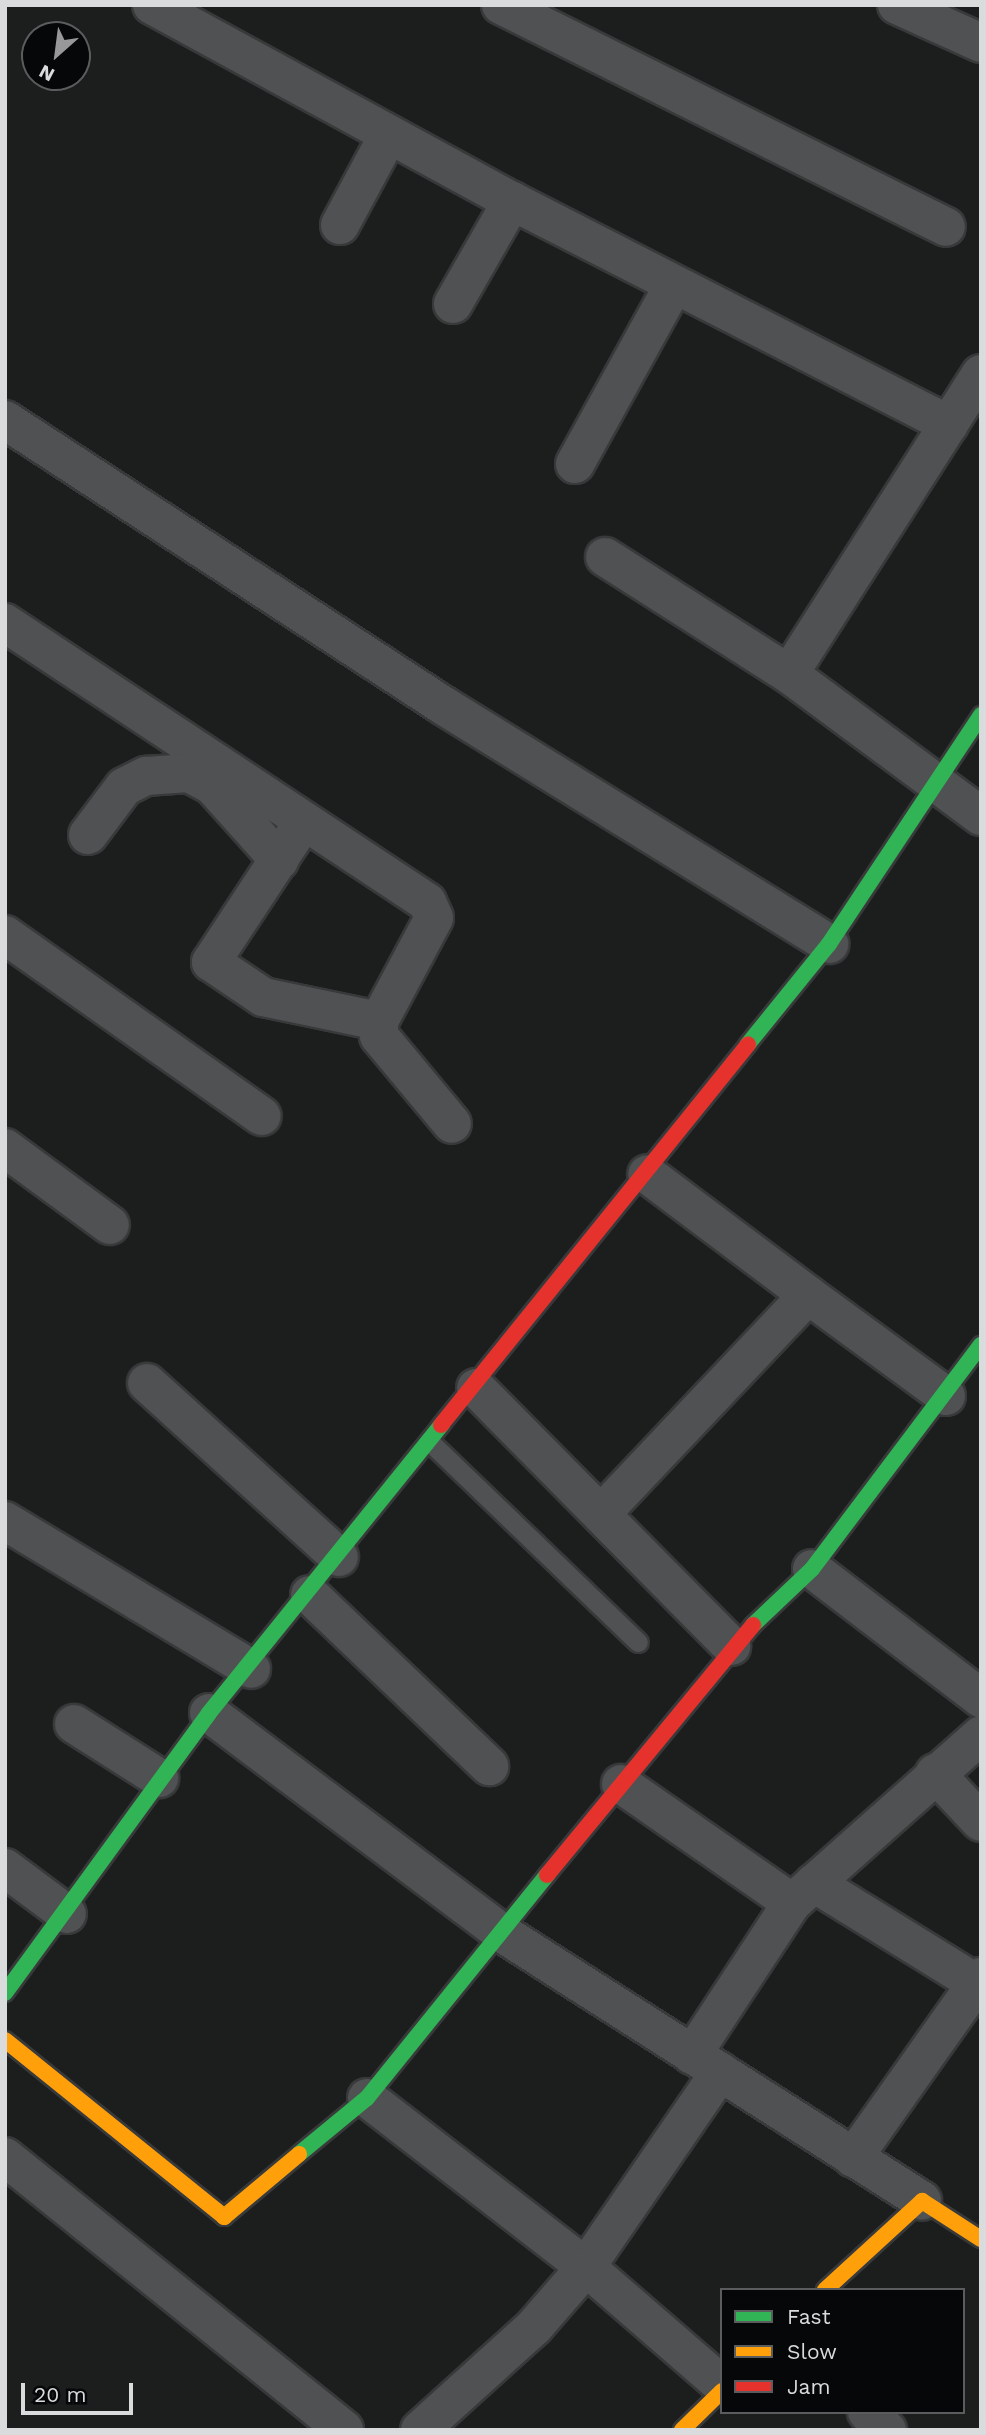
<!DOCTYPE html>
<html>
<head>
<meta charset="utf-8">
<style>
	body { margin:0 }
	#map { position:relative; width:986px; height:2435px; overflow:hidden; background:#1c1d1d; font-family:"Work Sans",sans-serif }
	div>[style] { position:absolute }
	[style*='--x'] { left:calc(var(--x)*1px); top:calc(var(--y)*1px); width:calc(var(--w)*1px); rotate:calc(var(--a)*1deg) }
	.roads { filter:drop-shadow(2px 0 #38393a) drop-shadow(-2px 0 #38393a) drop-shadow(0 2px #38393a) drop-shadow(0 -2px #38393a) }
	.lane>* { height:19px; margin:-9.5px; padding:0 9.5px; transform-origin:9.5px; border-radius:9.5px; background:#505152 }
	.street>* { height:38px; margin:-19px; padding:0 19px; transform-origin:19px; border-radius:19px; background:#505152 }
	.fast>* { height:16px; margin:-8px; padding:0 8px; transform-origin:8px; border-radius:8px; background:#30b455 }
	.slow>* { height:16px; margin:-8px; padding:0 8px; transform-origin:8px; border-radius:8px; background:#ff9f0a }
	.jam>* { height:16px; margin:-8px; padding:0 8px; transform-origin:8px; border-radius:8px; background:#e5322d }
	span { translate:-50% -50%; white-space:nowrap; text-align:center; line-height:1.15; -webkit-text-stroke:7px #060708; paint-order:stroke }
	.frame { position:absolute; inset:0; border:7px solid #dadbdd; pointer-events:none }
	.legend { position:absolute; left:720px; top:2288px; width:245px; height:126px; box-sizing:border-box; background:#060708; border:2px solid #5b5c5d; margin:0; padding:9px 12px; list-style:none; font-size:21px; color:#dadbdd }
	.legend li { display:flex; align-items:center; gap:14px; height:35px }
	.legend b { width:35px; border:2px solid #5b5c5d }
	.north { position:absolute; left:21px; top:21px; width:70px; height:70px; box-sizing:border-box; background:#060708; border:2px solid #5b5c5d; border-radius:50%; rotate:208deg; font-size:19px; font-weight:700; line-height:28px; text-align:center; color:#dadbdd }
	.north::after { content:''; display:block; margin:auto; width:24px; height:32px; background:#98989a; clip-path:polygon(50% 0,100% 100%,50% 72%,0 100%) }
	.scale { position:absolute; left:21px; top:2383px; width:112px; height:32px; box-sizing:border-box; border:4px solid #dadbdd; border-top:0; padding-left:9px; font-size:21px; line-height:24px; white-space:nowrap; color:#dadbdd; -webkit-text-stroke:5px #060708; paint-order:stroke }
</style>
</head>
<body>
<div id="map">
	<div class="roads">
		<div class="lane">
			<div style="--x:431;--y:1443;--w:287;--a:43.9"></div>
		</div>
		<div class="street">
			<div style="--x:152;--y:5;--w:410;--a:28.6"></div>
			<div style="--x:512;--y:201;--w:491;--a:27.1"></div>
			<div style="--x:501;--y:5;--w:497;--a:26.5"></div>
			<div style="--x:897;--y:5;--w:92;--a:24.3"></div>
			<div style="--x:340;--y:225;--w:103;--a:-61.7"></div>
			<div style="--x:453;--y:304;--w:119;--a:-60.2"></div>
			<div style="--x:5;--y:420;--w:524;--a:33.08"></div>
			<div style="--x:444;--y:706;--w:453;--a:31.7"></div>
			<div style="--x:575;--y:464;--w:205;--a:-61.1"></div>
			<div style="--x:605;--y:557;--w:218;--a:32.5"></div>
			<div style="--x:789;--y:674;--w:356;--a:-57.4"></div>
			<div style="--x:5;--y:623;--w:506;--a:33.47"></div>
			<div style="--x:427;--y:902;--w:17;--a:66"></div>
			<div style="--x:434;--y:918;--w:117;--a:118.1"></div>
			<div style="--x:379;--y:1021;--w:15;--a:90"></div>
			<div style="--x:379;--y:1036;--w:114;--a:50.3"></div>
			<div style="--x:789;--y:674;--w:239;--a:36.5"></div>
			<div style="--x:304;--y:821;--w:169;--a:123.4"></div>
			<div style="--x:211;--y:962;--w:63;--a:33.9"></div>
			<div style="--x:263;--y:997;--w:118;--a:11.7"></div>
			<div style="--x:88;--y:835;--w:60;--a:-53.1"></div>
			<div style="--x:124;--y:787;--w:25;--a:-27"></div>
			<div style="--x:146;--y:776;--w:43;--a:-4"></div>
			<div style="--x:189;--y:773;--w:26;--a:28"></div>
			<div style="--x:212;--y:785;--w:101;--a:48.2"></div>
			<div style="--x:5;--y:935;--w:314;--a:35.2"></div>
			<div style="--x:5;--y:1148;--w:130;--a:36.3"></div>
			<div style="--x:808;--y:1295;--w:171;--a:36.2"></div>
			<div style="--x:147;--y:1383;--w:259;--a:42.2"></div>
			<div style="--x:476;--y:1388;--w:363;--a:45.3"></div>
			<div style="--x:601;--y:1514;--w:301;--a:-46.6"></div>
			<div style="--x:808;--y:1295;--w:201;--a:-143.1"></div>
			<div style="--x:5;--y:1521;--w:287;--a:31"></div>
			<div style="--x:812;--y:1569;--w:213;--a:37.4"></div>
			<div style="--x:310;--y:1595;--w:248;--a:43.7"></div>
			<div style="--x:209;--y:1713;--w:366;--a:36.9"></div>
			<div style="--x:502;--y:1933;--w:498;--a:32.5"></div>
			<div style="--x:74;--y:1724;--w:101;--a:32.4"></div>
			<div style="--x:935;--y:1773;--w:67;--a:46.8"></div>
			<div style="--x:621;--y:1784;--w:208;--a:34.8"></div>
			<div style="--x:5;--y:1868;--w:77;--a:36.6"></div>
			<div style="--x:814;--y:1883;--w:190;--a:31.7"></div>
			<div style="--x:692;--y:2055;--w:182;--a:-56.7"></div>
			<div style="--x:792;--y:1903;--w:253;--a:-41.6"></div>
			<div style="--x:367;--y:2098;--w:277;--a:37.7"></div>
			<div style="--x:586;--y:2267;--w:237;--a:-55.5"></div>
			<div style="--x:5;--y:2157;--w:435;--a:38.8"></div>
			<div style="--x:853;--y:2158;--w:222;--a:-54.7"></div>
			<div style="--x:867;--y:2412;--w:27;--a:42"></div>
			<div style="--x:420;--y:2430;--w:154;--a:-42.1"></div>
			<div style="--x:534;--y:2327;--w:79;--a:-49.1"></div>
			<div style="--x:586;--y:2267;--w:180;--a:40.9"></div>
		</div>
		<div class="fast">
			<div style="--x:748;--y:1044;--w:129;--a:-51"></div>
			<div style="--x:829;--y:944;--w:275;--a:-56.4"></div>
			<div style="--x:753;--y:1625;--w:81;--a:-43.5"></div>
			<div style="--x:812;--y:1569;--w:281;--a:-53"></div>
			<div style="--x:5;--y:1993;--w:346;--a:-53.9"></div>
			<div style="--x:209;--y:1713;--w:370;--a:-51.1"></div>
			<div style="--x:299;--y:2154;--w:88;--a:-39.5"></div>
			<div style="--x:367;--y:2098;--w:287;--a:-51.1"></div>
		</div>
		<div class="slow">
			<div style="--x:5;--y:2040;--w:282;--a:38.9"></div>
			<div style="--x:224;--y:2217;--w:98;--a:-40"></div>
			<div style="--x:825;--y:2290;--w:132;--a:-42.5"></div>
			<div style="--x:922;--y:2201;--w:70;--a:32.8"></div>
			<div style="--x:682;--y:2430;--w:56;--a:-44.3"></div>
		</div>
		<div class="jam">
			<div style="--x:441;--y:1425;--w:489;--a:-51.1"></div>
			<div style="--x:547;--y:1875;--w:324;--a:-50.5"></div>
		</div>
	</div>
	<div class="frame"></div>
	<ul class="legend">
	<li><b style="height:9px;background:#30b455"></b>Fast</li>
	<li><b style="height:9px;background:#ff9f0a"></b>Slow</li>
	<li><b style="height:9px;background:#e5322d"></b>Jam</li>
	</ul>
	<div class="north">N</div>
	<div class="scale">20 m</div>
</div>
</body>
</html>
